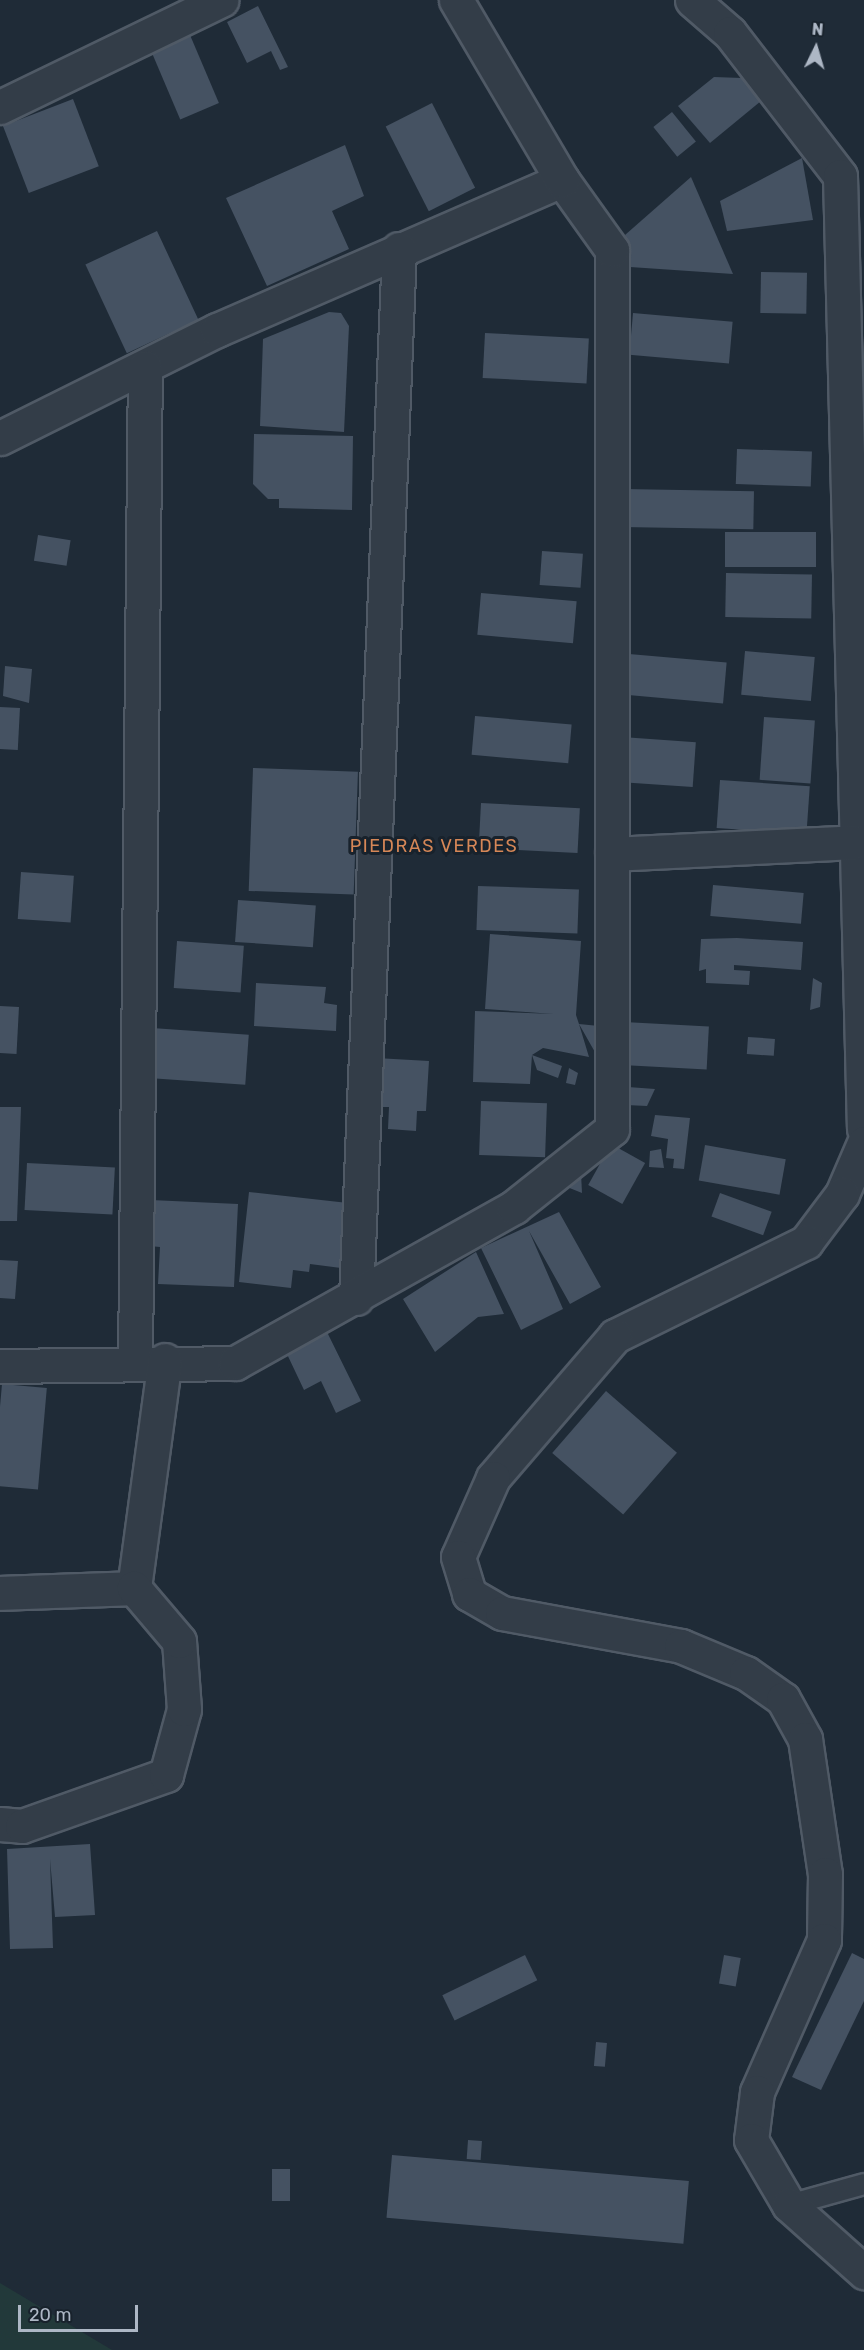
<!DOCTYPE html>
<html>
<head>
<meta charset="utf-8">
<style>
	body { margin:0 }
	#map { position:relative; width:864px; height:2350px; overflow:hidden; background:#1f2b37; font-family:Rubik,sans-serif }
	div>[style] { position:absolute }
	[style*='--x'] { left:calc(var(--x)*1px); top:calc(var(--y)*1px); width:calc(var(--w)*1px); rotate:calc(var(--a)*1deg) }
	.green>* { inset:0; background:#22393a }
	.building>* { inset:0; background:#455262; transform-origin:0 0 }
	.roads { filter:drop-shadow(2px 0 #505a66) drop-shadow(-2px 0 #505a66) drop-shadow(0 2px #505a66) drop-shadow(0 -2px #505a66) }
	.lane>* { height:20px; margin:-10px; padding:0 10px; transform-origin:10px; border-radius:10px; background:#333d48 }
	.street>* { height:33px; margin:-16.5px; padding:0 16.5px; transform-origin:16.5px; border-radius:16.5px; background:#333d48 }
	span { translate:-50% -50%; white-space:nowrap; text-align:center; line-height:1.15; -webkit-text-stroke:6px #18222c; paint-order:stroke }
	.neighbourhood-label { font-size:18px; color:#d68757; letter-spacing:1.5px }
	.north { position:absolute; left:786px; top:18px; width:60px; height:60px; -webkit-text-stroke:4px #18222c; paint-order:stroke; rotate:5deg; font-size:16px; font-weight:700; line-height:24px; text-align:center; color:#adb7c5 }
	.north::after { content:''; display:block; margin:auto; width:21px; height:27px; background:#adb7c5; clip-path:polygon(50% 0,100% 100%,50% 72%,0 100%) }
	.scale { position:absolute; left:18px; top:2305px; width:120px; height:27px; box-sizing:border-box; border:3px solid #adb7c5; border-top:0; padding-left:8px; font-size:18px; line-height:21px; white-space:nowrap; color:#adb7c5; -webkit-text-stroke:4px #18222c; paint-order:stroke }
</style>
</head>
<body>
<div id="map">
	<div class="green">
		<div style="clip-path:polygon(0 2283px,112px 2350px,0 2350px)"></div>
	</div>
	<div class="building">
		<div style="clip-path:polygon(258px 6px,288px 67px,280px 70px,271px 51px,247px 63px,227px 22px)"></div>
		<div style="left:190px;top:35px;width:74px;height:42px;rotate:67deg"></div>
		<div style="clip-path:polygon(714px 77px,742px 78px,761px 101px,710px 143px,678px 106px)"></div>
		<div style="left:73px;top:99px;width:72px;height:75px;rotate:69deg"></div>
		<div style="left:432px;top:103px;width:95px;height:52px;rotate:63deg"></div>
		<div style="left:672px;top:112px;width:38px;height:24px;rotate:51deg"></div>
		<div style="clip-path:polygon(345px 145px,364px 196px,332px 211px,349px 249px,267px 286px,226px 198px)"></div>
		<div style="clip-path:polygon(802px 158px,813px 220px,727px 231px,720px 201px)"></div>
		<div style="clip-path:polygon(691px 177px,733px 274px,630px 267px,625px 235px)"></div>
		<div style="left:157px;top:231px;width:98px;height:79px;rotate:65deg"></div>
		<div style="left:761px;top:272px;width:46px;height:41px;rotate:1deg"></div>
		<div style="clip-path:polygon(329px 312px,341px 313px,349px 326px,344px 432px,260px 426px,263px 339px)"></div>
		<div style="left:633px;top:313px;width:100px;height:42px;rotate:5deg"></div>
		<div style="left:485px;top:333px;width:104px;height:45px;rotate:3deg"></div>
		<div style="clip-path:polygon(254px 434px,353px 436px,352px 510px,279px 508px,279px 499px,268px 499px,253px 484px)"></div>
		<div style="left:737px;top:449px;width:75px;height:35px;rotate:2deg"></div>
		<div style="left:623px;top:489px;width:131px;height:38px;rotate:1deg"></div>
		<div style="left:725px;top:532px;width:91px;height:35px"></div>
		<div style="left:38px;top:535px;width:33px;height:26px;rotate:9deg"></div>
		<div style="left:542px;top:551px;width:41px;height:34px;rotate:4deg"></div>
		<div style="left:726px;top:573px;width:86px;height:44px;rotate:1deg"></div>
		<div style="left:481px;top:593px;width:96px;height:42px;rotate:5deg"></div>
		<div style="left:745px;top:651px;width:70px;height:44px;rotate:5deg"></div>
		<div style="left:629px;top:654px;width:98px;height:41px;rotate:5deg"></div>
		<div style="clip-path:polygon(5px 666px,32px 669px,29px 703px,3px 696px)"></div>
		<div style="left:0;top:707px;width:20px;height:42px;rotate:3deg"></div>
		<div style="left:475px;top:716px;width:97px;height:39px;rotate:5deg"></div>
		<div style="left:764px;top:717px;width:51px;height:63px;rotate:4deg"></div>
		<div style="left:622px;top:737px;width:74px;height:45px;rotate:4deg"></div>
		<div style="left:253px;top:768px;width:105px;height:123px;rotate:2deg"></div>
		<div style="left:720px;top:780px;width:90px;height:48px;rotate:4deg"></div>
		<div style="left:481px;top:803px;width:99px;height:45px;rotate:3deg"></div>
		<div style="left:21px;top:872px;width:53px;height:47px;rotate:4deg"></div>
		<div style="left:713px;top:885px;width:91px;height:31px;rotate:5deg"></div>
		<div style="left:478px;top:886px;width:101px;height:44px;rotate:2deg"></div>
		<div style="left:238px;top:900px;width:78px;height:42px;rotate:4deg"></div>
		<div style="clip-path:polygon(490px 934px,581px 941px,576px 1015px,579px 1024px,599px 1026px,596px 1054px,579px 1024px,589px 1057px,543px 1048px,532px 1055px,530px 1084px,473px 1082px,475px 1011px,554px 1014px,485px 1009px)"></div>
		<div style="clip-path:polygon(737px 938px,803px 942px,801px 970px,734px 965px,734px 970px,750px 971px,749px 985px,706px 983px,706px 969px,699px 971px,701px 939px)"></div>
		<div style="left:177px;top:941px;width:67px;height:47px;rotate:4deg"></div>
		<div style="clip-path:polygon(813px 978px,822px 983px,820px 1007px,810px 1010px)"></div>
		<div style="clip-path:polygon(256px 983px,326px 987px,324px 1003px,337px 1005px,336px 1031px,254px 1026px)"></div>
		<div style="left:0;top:1006px;width:19px;height:47px;rotate:3deg"></div>
		<div style="left:624px;top:1022px;width:85px;height:43px;rotate:3deg"></div>
		<div style="left:152px;top:1028px;width:97px;height:50px;rotate:4deg"></div>
		<div style="left:748px;top:1037px;width:27px;height:17px;rotate:4deg"></div>
		<div style="clip-path:polygon(532px 1055px,562px 1066px,558px 1078px,537px 1070px)"></div>
		<div style="clip-path:polygon(376px 1058px,429px 1061px,426px 1111px,417px 1111px,416px 1131px,388px 1129px,389px 1107px,373px 1107px)"></div>
		<div style="clip-path:polygon(569px 1068px,578px 1073px,575px 1085px,566px 1083px)"></div>
		<div style="clip-path:polygon(628px 1087px,655px 1089px,647px 1106px,626px 1105px)"></div>
		<div style="left:481px;top:1101px;width:66px;height:54px;rotate:2deg"></div>
		<div style="clip-path:polygon(0 1107px,21px 1107px,17px 1221px,0 1221px)"></div>
		<div style="clip-path:polygon(655px 1115px,690px 1118px,684px 1169px,673px 1168px,674px 1159px,666px 1158px,668px 1139px,651px 1136px)"></div>
		<div style="left:611px;top:1144px;width:39px;height:47px;rotate:29deg"></div>
		<div style="left:705px;top:1145px;width:82px;height:36px;rotate:10deg"></div>
		<div style="clip-path:polygon(661px 1149px,664px 1168px,649px 1167px,650px 1151px)"></div>
		<div style="left:27px;top:1163px;width:88px;height:47px;rotate:3deg"></div>
		<div style="clip-path:polygon(581px 1173px,582px 1193px,562px 1185px)"></div>
		<div style="clip-path:polygon(249px 1192px,348px 1203px,341px 1268px,310px 1264px,309px 1272px,293px 1270px,291px 1288px,239px 1282px)"></div>
		<div style="left:720px;top:1193px;width:55px;height:25px;rotate:20deg"></div>
		<div style="clip-path:polygon(151px 1200px,238px 1204px,234px 1287px,158px 1284px,160px 1247px,149px 1246px)"></div>
		<div style="clip-path:polygon(559px 1212px,601px 1287px,570px 1304px,529px 1231px,563px 1309px,521px 1330px,481px 1248px)"></div>
		<div style="clip-path:polygon(476px 1252px,504px 1314px,478px 1317px,435px 1352px,403px 1299px)"></div>
		<div style="clip-path:polygon(0 1260px,18px 1261px,15px 1299px,0 1298px)"></div>
		<div style="clip-path:polygon(327px 1332px,361px 1401px,336px 1413px,321px 1381px,304px 1390px,286px 1352px)"></div>
		<div style="left:2px;top:1384px;width:45px;height:102px;rotate:5deg"></div>
		<div style="left:606px;top:1391px;width:94px;height:82px;rotate:41deg"></div>
		<div style="clip-path:polygon(90px 1844px,95px 1915px,55px 1917px,50px 1859px,53px 1948px,10px 1949px,7px 1849px)"></div>
		<div style="clip-path:polygon(852px 1953px,864px 1959px,864px 2001px,821px 2090px,792px 2077px)"></div>
		<div style="left:525px;top:1955px;width:28px;height:92px;rotate:64deg"></div>
		<div style="left:724px;top:1955px;width:17px;height:29px;rotate:10deg"></div>
		<div style="left:596px;top:2042px;width:11px;height:24px;rotate:5deg"></div>
		<div style="left:468px;top:2140px;width:14px;height:19px;rotate:4deg"></div>
		<div style="left:392px;top:2155px;width:298px;height:63px;rotate:5deg"></div>
		<div style="left:272px;top:2169px;width:18px;height:32px"></div>
	</div>
	<div class="roads">
		<div class="lane">
			<div style="--x:789;--y:2205;--w:78;--a:-15.6"></div>
		</div>
		<div class="street">
			<div style="--x:692;--y:0;--w:50;--a:41"></div>
			<div style="--x:730;--y:33;--w:180;--a:52.4"></div>
			<div style="--x:840;--y:176;--w:953;--a:88.56"></div>
			<div style="--x:0;--y:107;--w:246;--a:-25.8"></div>
			<div style="--x:0;--y:438;--w:242;--a:-26.5"></div>
			<div style="--x:217;--y:330;--w:376;--a:-23.5"></div>
			<div style="--x:612;--y:854;--w:242;--a:-2.8"></div>
			<div style="--x:864;--y:1143;--w:56;--a:113.3"></div>
			<div style="--x:842;--y:1194;--w:60;--a:126.9"></div>
			<div style="--x:806;--y:1242;--w:213;--a:153.8"></div>
			<div style="--x:615;--y:1336;--w:187;--a:130.7"></div>
			<div style="--x:493;--y:1478;--w:86;--a:113.9"></div>
			<div style="--x:458;--y:1557;--w:39;--a:73"></div>
			<div style="--x:469;--y:1594;--w:38;--a:30"></div>
			<div style="--x:502;--y:1613;--w:182;--a:10.4"></div>
			<div style="--x:681;--y:1646;--w:70;--a:22.6"></div>
			<div style="--x:746;--y:1673;--w:45;--a:35.1"></div>
			<div style="--x:783;--y:1699;--w:46;--a:61.2"></div>
			<div style="--x:805;--y:1739;--w:136;--a:81.6"></div>
			<div style="--x:825;--y:1874;--w:66;--a:90.9"></div>
			<div style="--x:824;--y:1940;--w:166;--a:113.8"></div>
			<div style="--x:757;--y:2092;--w:48;--a:97.1"></div>
			<div style="--x:751;--y:2140;--w:75;--a:59.7"></div>
			<div style="--x:789;--y:2205;--w:101;--a:41.8"></div>
			<div style="--x:356;--y:1298;--w:1050;--a:-87.65"></div>
			<div style="--x:135;--y:1364;--w:997;--a:-89.43"></div>
			<div style="--x:0;--y:1366;--w:235;--a:-0.7"></div>
			<div style="--x:235;--y:1363;--w:320;--a:-29.2"></div>
			<div style="--x:514;--y:1207;--w:125;--a:-38.5"></div>
			<div style="--x:612;--y:1129;--w:879;--a:-90"></div>
			<div style="--x:612;--y:250;--w:86;--a:-125.5"></div>
			<div style="--x:562;--y:180;--w:209;--a:-120.5"></div>
			<div style="--x:0;--y:1593;--w:134;--a:-2.1"></div>
			<div style="--x:134;--y:1588;--w:230;--a:-82.3"></div>
			<div style="--x:0;--y:1824;--w:22;--a:5"></div>
			<div style="--x:22;--y:1826;--w:153;--a:-19.5"></div>
			<div style="--x:166;--y:1775;--w:68;--a:-74.7"></div>
			<div style="--x:184;--y:1709;--w:68;--a:-94.2"></div>
			<div style="--x:179;--y:1641;--w:70;--a:-130.3"></div>
		</div>
	</div>
	<div class="neighbourhood-label">
		<span style="left:434px;top:846px">PIEDRAS VERDES</span>
	</div>
	<div class="north">N</div>
	<div class="scale">20 m</div>
</div>
</body>
</html>
